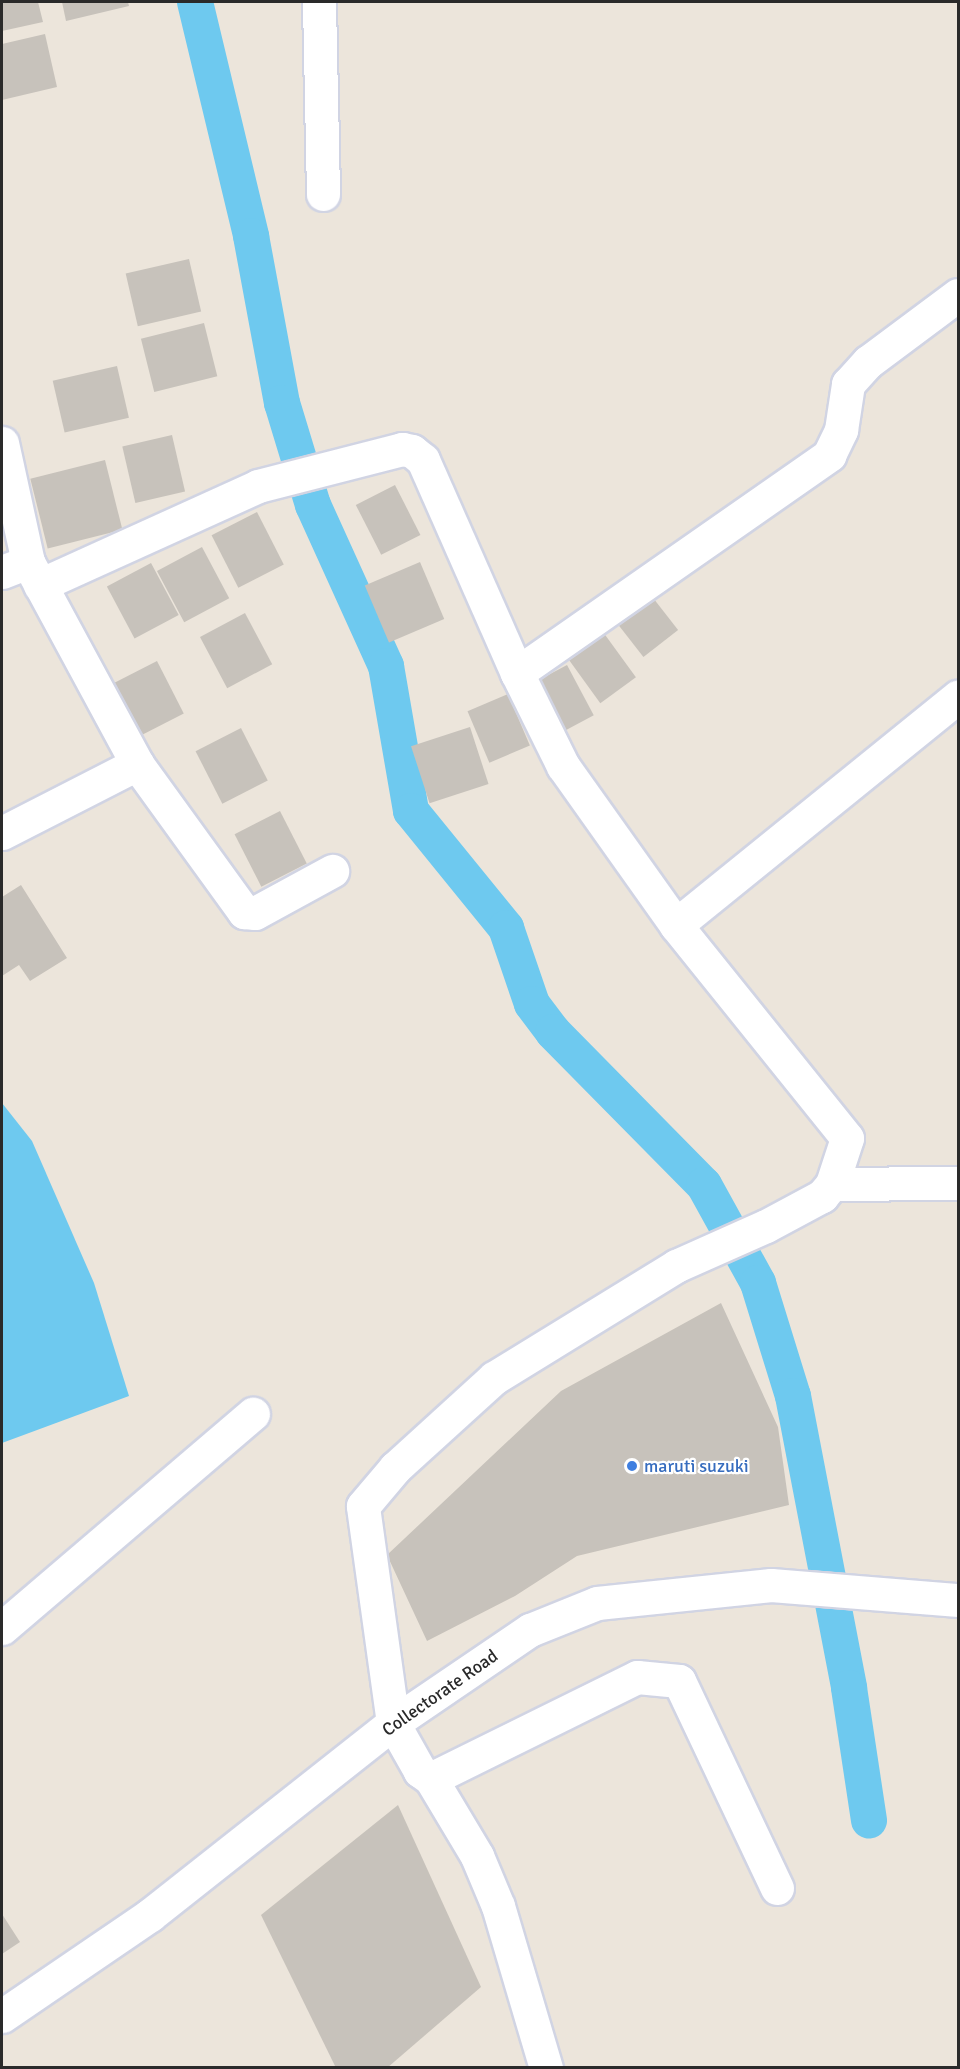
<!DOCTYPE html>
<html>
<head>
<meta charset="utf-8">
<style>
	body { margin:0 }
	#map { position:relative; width:960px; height:2069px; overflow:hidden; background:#ece5db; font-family:Signika,sans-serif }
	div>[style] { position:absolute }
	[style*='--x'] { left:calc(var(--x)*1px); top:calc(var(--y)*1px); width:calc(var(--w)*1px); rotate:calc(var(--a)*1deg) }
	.water>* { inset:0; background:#6ec9ef }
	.canal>* { height:36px; margin:-18px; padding:0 18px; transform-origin:18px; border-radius:18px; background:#6ec9ef }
	.building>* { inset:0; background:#c7c2bb; transform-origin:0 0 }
	.roads { filter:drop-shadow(2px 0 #d1d4e3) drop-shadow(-2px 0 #d1d4e3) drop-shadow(0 2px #d1d4e3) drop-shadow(0 -2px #d1d4e3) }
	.minor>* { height:33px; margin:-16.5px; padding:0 16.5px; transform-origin:16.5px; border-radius:16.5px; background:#fff }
	.secondary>* { height:33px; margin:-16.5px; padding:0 16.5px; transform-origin:16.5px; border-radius:16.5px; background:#fff }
	.dots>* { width:16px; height:16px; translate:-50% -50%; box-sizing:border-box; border:3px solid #fff; border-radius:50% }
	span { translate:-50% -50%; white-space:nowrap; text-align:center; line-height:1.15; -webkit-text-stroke:4.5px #fff; paint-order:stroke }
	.shop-label { font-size:18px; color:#366cbe }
	.left { translate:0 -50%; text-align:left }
	.street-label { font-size:18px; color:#2a2a2a }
	.frame { position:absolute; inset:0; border:3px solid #2a2a2a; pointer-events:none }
</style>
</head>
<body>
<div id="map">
	<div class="water">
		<div style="clip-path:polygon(2px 1103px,32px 1141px,94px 1283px,129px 1396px,2px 1443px)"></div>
	</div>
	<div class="canal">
		<div style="--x:195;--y:2;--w:241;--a:76.5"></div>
		<div style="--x:251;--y:236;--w:170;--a:79.5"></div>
		<div style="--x:282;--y:403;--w:107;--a:73.1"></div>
		<div style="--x:313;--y:505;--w:177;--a:65.6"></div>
		<div style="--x:386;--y:666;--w:147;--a:80.2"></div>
		<div style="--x:411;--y:811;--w:151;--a:50.9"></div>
		<div style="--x:506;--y:928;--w:80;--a:71.1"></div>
		<div style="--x:532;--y:1004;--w:35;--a:53"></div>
		<div style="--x:553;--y:1032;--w:215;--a:45.4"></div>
		<div style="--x:704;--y:1185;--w:112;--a:61.1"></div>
		<div style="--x:758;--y:1283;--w:118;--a:72.8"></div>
		<div style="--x:793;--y:1396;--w:297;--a:79.1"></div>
		<div style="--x:849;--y:1688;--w:134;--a:81.4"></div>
	</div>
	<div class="building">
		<div style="clip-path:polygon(2px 2px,38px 2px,43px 22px,2px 31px)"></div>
		<div style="clip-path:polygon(62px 2px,128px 2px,129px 6px,66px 21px)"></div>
		<div style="clip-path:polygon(45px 34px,57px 87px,2px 100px,2px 44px)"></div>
		<div style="left:189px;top:259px;width:54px;height:65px;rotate:77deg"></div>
		<div style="left:204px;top:323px;width:55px;height:65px;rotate:76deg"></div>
		<div style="left:117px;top:366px;width:53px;height:66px;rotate:77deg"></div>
		<div style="left:172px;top:435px;width:58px;height:51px;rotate:77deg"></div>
		<div style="left:105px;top:460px;width:72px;height:77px;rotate:76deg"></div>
		<div style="left:395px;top:485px;width:56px;height:44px;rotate:63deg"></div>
		<div style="left:257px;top:512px;width:59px;height:51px;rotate:63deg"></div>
		<div style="left:202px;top:547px;width:58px;height:51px;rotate:62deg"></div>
		<div style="left:420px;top:562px;width:62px;height:60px;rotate:67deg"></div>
		<div style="left:151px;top:563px;width:59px;height:50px;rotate:62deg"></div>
		<div style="left:643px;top:585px;width:57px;height:44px;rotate:52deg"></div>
		<div style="left:245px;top:613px;width:58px;height:51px;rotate:62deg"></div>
		<div style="left:603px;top:632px;width:56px;height:44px;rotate:54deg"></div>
		<div style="left:157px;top:661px;width:59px;height:51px;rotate:63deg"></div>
		<div style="left:567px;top:665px;width:57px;height:44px;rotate:62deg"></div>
		<div style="left:508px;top:694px;width:56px;height:44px;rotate:67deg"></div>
		<div style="left:470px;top:727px;width:60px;height:62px;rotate:72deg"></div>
		<div style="left:241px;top:728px;width:59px;height:51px;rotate:63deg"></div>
		<div style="left:280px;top:811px;width:59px;height:51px;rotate:63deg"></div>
		<div style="clip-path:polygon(21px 885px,67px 958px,30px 981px,19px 965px,2px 976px,2px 897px)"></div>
		<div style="clip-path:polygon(721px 1303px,778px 1427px,789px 1505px,577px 1556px,515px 1596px,427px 1641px,387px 1555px,561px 1391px)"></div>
		<div style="clip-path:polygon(398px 1805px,481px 1987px,387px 2068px,336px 2068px,261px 1915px)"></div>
		<div style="clip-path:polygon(2px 1914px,20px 1942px,2px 1954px)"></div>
	</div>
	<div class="roads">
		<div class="minor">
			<div style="--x:319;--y:2;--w:192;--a:88.8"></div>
			<div style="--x:2;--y:443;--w:122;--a:77.7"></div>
			<div style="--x:28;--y:562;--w:230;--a:61.6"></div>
			<div style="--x:137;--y:764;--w:183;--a:54.1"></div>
			<div style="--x:244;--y:912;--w:11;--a:5"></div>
			<div style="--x:255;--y:913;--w:88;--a:-28.6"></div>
			<div style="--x:2;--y:572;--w:28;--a:-21"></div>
			<div style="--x:40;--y:585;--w:239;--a:-24.4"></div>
			<div style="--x:258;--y:486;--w:149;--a:-14.4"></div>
			<div style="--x:402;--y:449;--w:10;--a:11"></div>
			<div style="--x:412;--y:451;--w:14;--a:39"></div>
			<div style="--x:423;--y:460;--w:233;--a:66.2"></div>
			<div style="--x:517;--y:673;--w:104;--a:63.7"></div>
			<div style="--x:563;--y:766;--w:195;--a:54.6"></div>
			<div style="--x:517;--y:673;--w:381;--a:-34.9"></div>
			<div style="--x:829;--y:455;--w:28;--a:-64"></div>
			<div style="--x:841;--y:430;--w:47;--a:-81.3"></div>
			<div style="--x:848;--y:384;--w:30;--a:-48"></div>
			<div style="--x:868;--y:362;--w:112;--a:-36.7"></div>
			<div style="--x:2;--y:833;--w:152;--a:-27.1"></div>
			<div style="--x:832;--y:1184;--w:126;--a:-0.5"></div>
			<div style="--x:2;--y:1628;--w:330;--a:-40.5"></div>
			<div style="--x:431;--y:1779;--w:90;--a:59.1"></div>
			<div style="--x:477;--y:1856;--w:54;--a:67.2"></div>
			<div style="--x:498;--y:1906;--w:169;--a:73.5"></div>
			<div style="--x:777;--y:1888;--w:229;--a:-115.3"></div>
			<div style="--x:679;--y:1681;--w:42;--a:-174.6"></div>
			<div style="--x:637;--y:1677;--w:230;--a:153.7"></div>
			<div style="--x:431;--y:1779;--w:14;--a:-144"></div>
			<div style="--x:420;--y:1771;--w:55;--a:-119.4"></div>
			<div style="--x:393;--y:1723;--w:219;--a:-97.9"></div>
			<div style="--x:363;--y:1506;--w:50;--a:-49.9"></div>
			<div style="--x:395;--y:1468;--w:134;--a:-42.3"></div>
			<div style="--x:494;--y:1378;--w:214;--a:-31.6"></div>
			<div style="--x:676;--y:1266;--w:98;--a:-24"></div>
			<div style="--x:766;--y:1226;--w:64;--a:-28.2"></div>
			<div style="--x:822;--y:1196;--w:16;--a:-50"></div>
			<div style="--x:832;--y:1184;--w:48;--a:-71.9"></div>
			<div style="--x:847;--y:1138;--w:273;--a:-128.8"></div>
			<div style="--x:676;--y:925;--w:363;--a:-39"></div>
		</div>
		<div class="secondary">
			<div style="--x:2;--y:2016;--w:179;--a:-34.3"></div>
			<div style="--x:150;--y:1915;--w:310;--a:-38.3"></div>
			<div style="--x:393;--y:1723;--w:166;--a:-34.2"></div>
			<div style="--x:530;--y:1630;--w:72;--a:-21.9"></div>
			<div style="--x:597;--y:1603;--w:175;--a:-5.9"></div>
			<div style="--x:771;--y:1585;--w:188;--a:4.6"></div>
		</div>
	</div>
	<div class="dots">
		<div style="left:632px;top:1466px;background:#3f7fe0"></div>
	</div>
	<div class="shop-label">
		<span class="left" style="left:644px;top:1466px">maruti suzuki</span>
	</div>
	<div class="street-label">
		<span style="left:440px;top:1693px;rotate:-35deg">Collectorate Road</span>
	</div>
	<div class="frame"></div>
</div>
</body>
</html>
